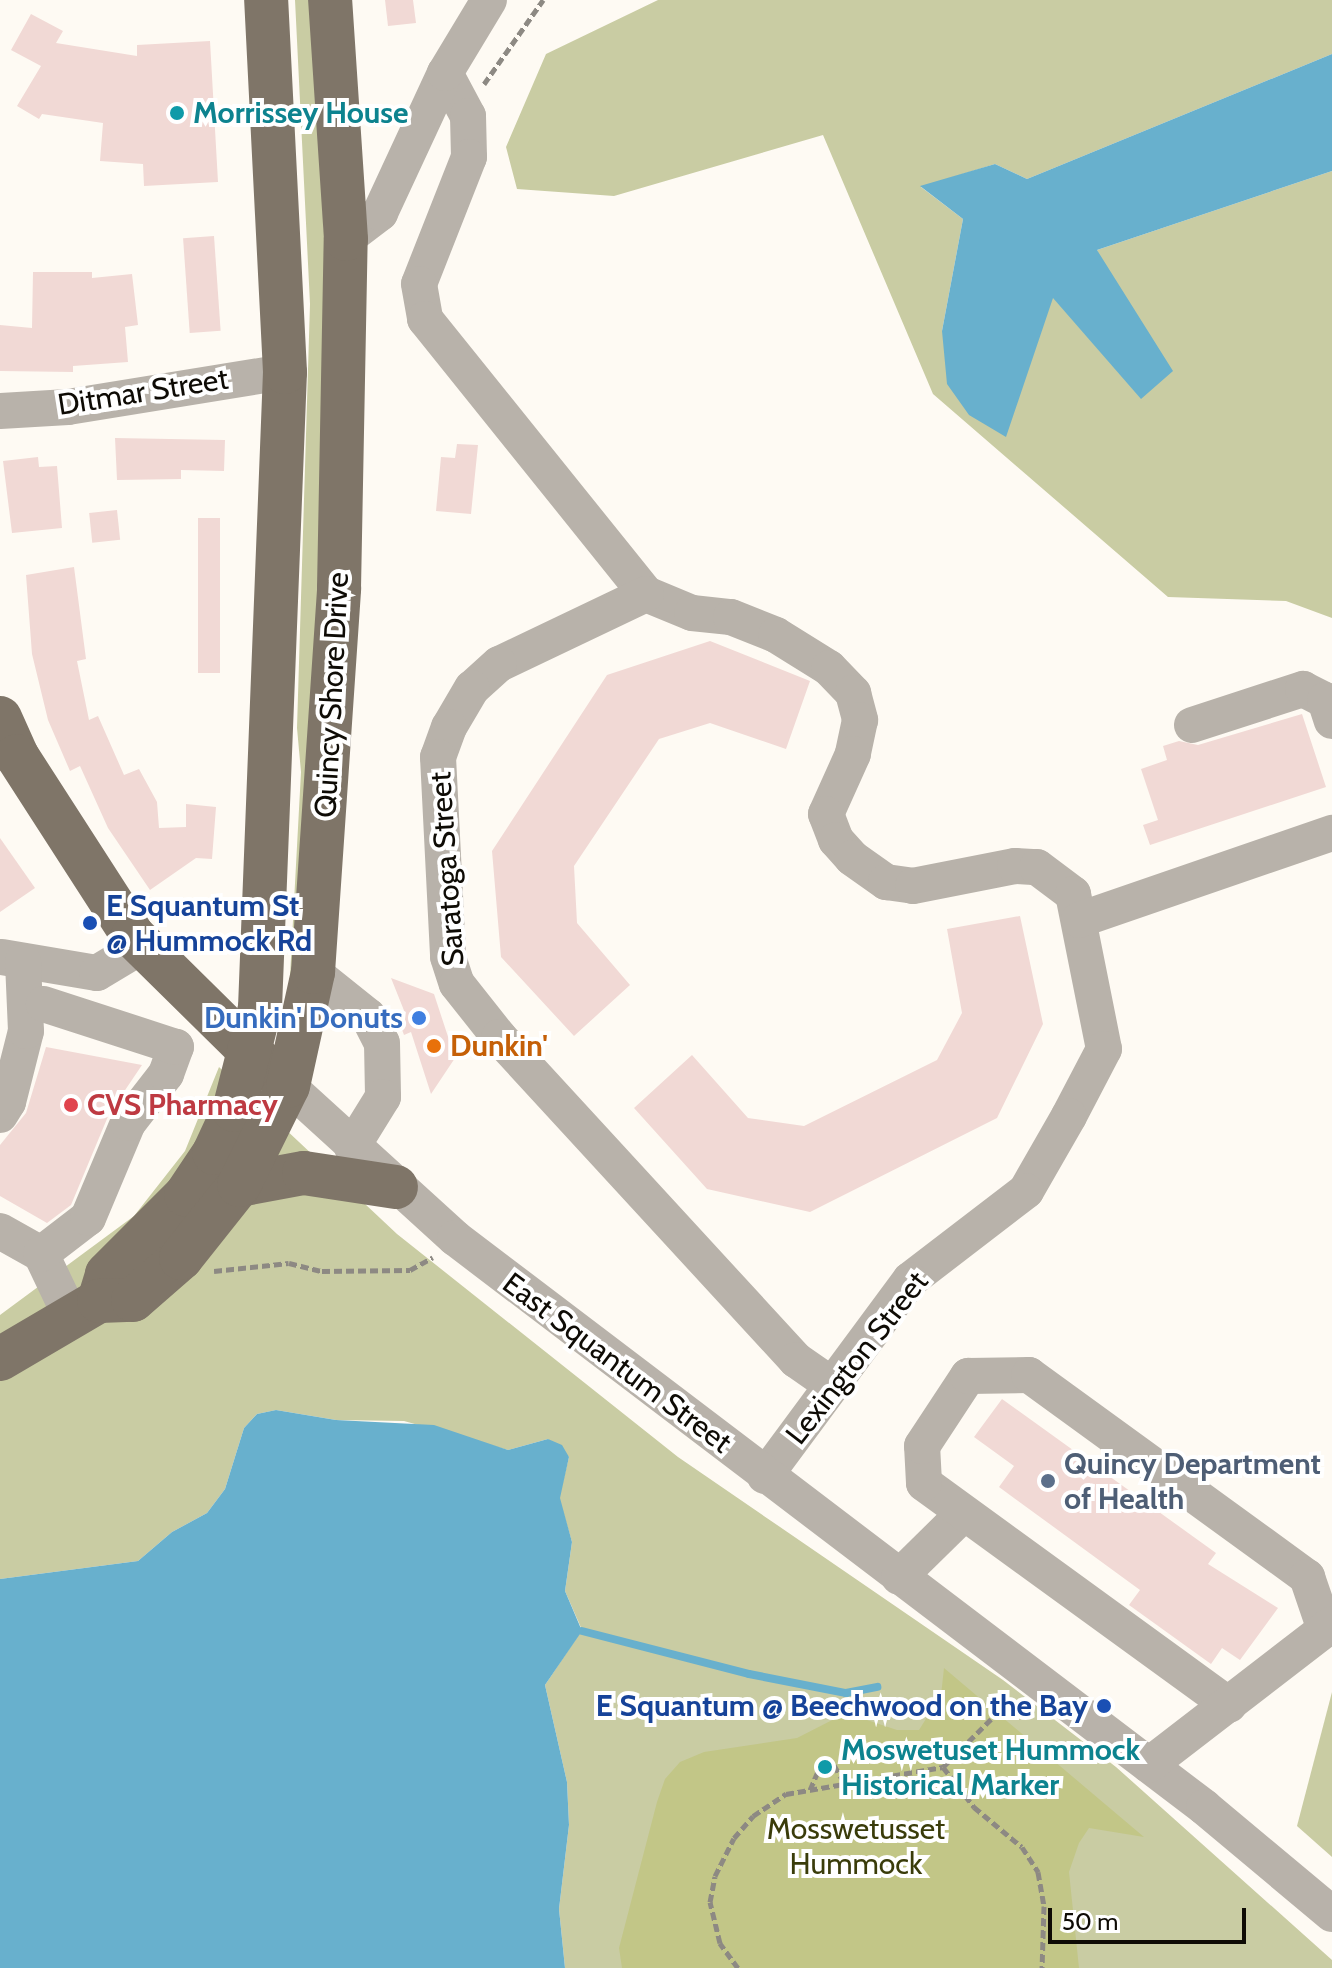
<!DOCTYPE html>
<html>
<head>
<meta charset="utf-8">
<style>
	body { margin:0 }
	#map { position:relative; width:1332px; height:1968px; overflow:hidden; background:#fefaf3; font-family:Cabin,sans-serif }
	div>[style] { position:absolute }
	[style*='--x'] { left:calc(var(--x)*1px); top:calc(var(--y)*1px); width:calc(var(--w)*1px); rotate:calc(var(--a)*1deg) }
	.green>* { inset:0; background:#c9cca3 }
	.forest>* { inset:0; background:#c2c687 }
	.water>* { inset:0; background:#68b0cd }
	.stream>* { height:8px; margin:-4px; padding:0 4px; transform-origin:4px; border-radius:4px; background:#68b0cd }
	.building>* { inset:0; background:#f1d9d5; transform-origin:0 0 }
	.path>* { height:5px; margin-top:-2.5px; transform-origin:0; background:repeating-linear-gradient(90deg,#8d8983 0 8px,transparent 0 12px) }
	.minor>* { height:36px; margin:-18px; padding:0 18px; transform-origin:18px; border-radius:18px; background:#b8b2aa }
	.major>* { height:44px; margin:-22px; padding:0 22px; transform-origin:22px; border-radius:22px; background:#7f7568 }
	.dots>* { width:22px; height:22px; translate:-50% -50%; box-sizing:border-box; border:4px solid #fff; border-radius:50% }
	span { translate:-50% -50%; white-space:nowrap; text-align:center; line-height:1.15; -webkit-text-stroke:8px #fff; paint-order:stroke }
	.culture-label { font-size:30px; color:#0d838f; font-weight:700 }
	.left { translate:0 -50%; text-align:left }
	.street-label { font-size:30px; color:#0e0b05 }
	.transit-label { font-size:30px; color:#164399; font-weight:700 }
	.right { translate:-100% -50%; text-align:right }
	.shop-label { font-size:30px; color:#366cbe; font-weight:700 }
	.food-label { font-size:30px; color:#c56008; font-weight:700 }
	.health-label { font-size:30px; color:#be3a42; font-weight:700 }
	.service-label { font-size:30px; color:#4e5e75; font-weight:700 }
	.park-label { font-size:30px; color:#3a3c0a }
	.scale { position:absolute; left:1048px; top:1908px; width:198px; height:36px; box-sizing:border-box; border:4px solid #0e0b05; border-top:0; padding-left:10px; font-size:24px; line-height:28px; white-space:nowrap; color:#0e0b05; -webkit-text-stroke:6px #fff; paint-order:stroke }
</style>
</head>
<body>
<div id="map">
	<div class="green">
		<div style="clip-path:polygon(295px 0,311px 0,328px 303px,318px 655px,288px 1013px,301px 772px,297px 728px,310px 304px)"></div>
		<div style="clip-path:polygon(658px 0,1332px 0,1332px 54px,1027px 179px,995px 164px,921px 187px,963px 219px,942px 331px,1053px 297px,1141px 398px,1097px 250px,1332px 171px,1332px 618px,1286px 601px,1168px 597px,933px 394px,823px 135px,614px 196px,517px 189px,506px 147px,546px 54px)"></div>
		<div style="clip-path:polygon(219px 1067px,397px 1234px,678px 1457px,1003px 1680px,1116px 1767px,1332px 1960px,1332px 1968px,565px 1968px,559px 1909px,569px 1825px,567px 1782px,545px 1685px,582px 1630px,565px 1591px,572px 1542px,559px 1498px,569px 1457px,548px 1439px,508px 1450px,404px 1421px,336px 1420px,276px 1410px,257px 1414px,244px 1428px,225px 1489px,207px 1513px,172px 1532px,138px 1561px,0 1579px,0 1315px,134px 1216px,185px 1151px)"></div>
		<div style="clip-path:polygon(1332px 1692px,1332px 1857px,1297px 1826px)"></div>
	</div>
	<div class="forest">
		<div style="clip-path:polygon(944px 1668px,1144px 1837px,1089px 1828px,1079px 1843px,1069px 1872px,1079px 1968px,622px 1968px,619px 1948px,657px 1802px,665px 1779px,680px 1762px,704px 1752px,797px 1738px,846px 1713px,897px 1730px,919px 1730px,941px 1695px)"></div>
	</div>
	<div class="water">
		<div style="clip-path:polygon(1332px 54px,1332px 171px,1097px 250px,1173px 371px,1141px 399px,1053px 298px,1006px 437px,969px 415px,947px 384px,942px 331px,963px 219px,920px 186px,995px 164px,1027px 179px)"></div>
		<div style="clip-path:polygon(276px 1410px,336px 1420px,434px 1425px,508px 1450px,548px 1439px,562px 1445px,569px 1457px,560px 1498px,572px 1542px,565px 1591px,582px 1631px,545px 1685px,567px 1782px,569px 1825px,559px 1909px,565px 1968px,0 1968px,0 1579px,138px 1561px,172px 1532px,207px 1513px,225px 1489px,244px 1428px,257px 1414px)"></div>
	</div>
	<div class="stream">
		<div style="--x:582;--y:1631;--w:172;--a:14.4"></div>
		<div style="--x:749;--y:1674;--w:99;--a:11.1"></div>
		<div style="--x:846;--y:1693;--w:32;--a:-11"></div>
	</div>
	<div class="building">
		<div style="clip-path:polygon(385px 0,413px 0,416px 23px,388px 26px)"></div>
		<div style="clip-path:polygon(31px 14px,63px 31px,56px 43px,137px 56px,137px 45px,210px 41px,218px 182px,144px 186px,143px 164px,100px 161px,103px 123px,42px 114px,39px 119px,17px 106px,41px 66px,11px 50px)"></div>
		<div style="left:214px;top:236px;width:95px;height:31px;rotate:86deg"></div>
		<div style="clip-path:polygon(33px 272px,92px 272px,92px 278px,132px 274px,138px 325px,125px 327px,128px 362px,73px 366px,73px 372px,0 371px,0 325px,32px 328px)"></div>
		<div style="clip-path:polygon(115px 438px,225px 440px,224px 471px,181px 470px,181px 479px,117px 480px)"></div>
		<div style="clip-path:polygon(457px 444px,478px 445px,471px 514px,436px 511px,441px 457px,455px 458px)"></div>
		<div style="clip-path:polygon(38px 457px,39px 467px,57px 466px,62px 528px,12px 533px,3px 461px)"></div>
		<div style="left:117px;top:510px;width:30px;height:28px;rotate:84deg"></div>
		<div style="left:198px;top:518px;width:22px;height:155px"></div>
		<div style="clip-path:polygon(74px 567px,86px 659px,77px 661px,89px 720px,98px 716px,124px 775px,139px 769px,157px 802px,159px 828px,186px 827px,186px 804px,216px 807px,212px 859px,196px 858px,150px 890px,108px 828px,80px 766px,70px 771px,48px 720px,32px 654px,26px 575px)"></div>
		<div style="clip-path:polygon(710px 641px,810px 681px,786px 749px,710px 723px,659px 739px,574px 866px,577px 923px,630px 985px,574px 1036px,501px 957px,492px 851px,607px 675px)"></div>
		<div style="clip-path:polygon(1302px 714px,1326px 787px,1150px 845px,1143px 825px,1158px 820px,1141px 769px,1167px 760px,1163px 746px,1179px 741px,1198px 745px)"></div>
		<div style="clip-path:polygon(0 838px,35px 888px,0 912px)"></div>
		<div style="clip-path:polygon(1020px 916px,1043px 1024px,997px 1118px,810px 1212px,707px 1189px,634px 1108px,692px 1055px,748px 1118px,804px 1126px,937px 1060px,962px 1013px,947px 929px)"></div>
		<div style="clip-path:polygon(391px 978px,434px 994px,455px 1058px,431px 1094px,411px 1032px,404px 1035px,397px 1016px,405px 1013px)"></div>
		<div style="clip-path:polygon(46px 1047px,142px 1065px,109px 1114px,71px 1205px,47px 1223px,0 1196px,0 1145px,26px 1113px)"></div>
		<div style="clip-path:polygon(1002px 1399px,1216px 1553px,1208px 1564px,1278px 1608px,1240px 1660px,1222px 1648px,1211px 1664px,1129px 1605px,1140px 1590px,999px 1487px,1014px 1466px,974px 1437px)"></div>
	</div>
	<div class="path">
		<div style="--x:484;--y:84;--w:103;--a:-54.9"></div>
		<div style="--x:214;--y:1271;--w:75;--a:-6.1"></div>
		<div style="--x:289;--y:1263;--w:34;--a:14"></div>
		<div style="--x:322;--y:1271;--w:88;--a:-0.7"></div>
		<div style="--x:410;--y:1270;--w:26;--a:-29"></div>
		<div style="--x:943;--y:1767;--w:51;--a:52.2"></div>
		<div style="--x:974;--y:1807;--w:62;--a:39.8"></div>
		<div style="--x:1022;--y:1847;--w:30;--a:57"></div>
		<div style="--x:1038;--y:1872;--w:35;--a:80"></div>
		<div style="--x:1044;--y:1906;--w:62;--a:91.8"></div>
		<div style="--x:810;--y:1790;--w:30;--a:-67"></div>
		<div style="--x:822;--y:1762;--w:12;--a:14"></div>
		<div style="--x:834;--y:1765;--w:22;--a:60"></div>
		<div style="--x:738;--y:1968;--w:31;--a:-126"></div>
		<div style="--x:720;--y:1943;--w:42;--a:-103.7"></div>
		<div style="--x:710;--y:1902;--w:26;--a:-79"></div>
		<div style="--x:715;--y:1876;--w:42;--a:-63.4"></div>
		<div style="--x:734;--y:1838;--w:29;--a:-49"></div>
		<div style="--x:753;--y:1816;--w:40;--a:-34"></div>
		<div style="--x:786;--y:1794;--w:159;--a:-9.8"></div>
		<div style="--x:943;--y:1767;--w:68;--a:-45"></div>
	</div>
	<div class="minor">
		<div style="--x:445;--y:73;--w:49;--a:61.9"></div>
		<div style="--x:468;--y:116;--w:41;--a:88.6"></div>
		<div style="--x:469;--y:157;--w:136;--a:111.5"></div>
		<div style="--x:419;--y:284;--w:36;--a:80"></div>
		<div style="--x:425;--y:319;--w:353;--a:51.2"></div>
		<div style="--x:646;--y:594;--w:50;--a:22.4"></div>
		<div style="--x:692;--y:613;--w:39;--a:6"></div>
		<div style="--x:731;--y:617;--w:48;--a:21.8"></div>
		<div style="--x:776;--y:635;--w:62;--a:31.9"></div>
		<div style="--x:829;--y:668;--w:35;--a:46"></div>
		<div style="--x:853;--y:693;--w:28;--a:75"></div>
		<div style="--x:860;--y:720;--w:35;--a:102"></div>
		<div style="--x:853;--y:754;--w:66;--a:114.2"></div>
		<div style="--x:826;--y:814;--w:28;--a:69"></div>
		<div style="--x:836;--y:840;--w:24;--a:48"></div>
		<div style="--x:852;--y:858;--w:42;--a:35.2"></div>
		<div style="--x:886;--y:882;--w:27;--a:8"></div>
		<div style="--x:913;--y:886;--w:104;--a:-11.1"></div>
		<div style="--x:1015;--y:866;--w:22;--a:3"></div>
		<div style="--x:1037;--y:867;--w:45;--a:36.9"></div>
		<div style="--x:1073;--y:894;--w:158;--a:78.7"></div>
		<div style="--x:1104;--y:1049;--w:76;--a:117.6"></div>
		<div style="--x:1069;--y:1116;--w:86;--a:119.8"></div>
		<div style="--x:1026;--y:1191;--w:146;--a:142.5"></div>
		<div style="--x:910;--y:1280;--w:244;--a:126.5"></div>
		<div style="--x:346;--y:239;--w:43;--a:-37.4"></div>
		<div style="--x:380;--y:213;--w:154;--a:-65.1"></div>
		<div style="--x:445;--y:73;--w:85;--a:-58.9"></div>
		<div style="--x:0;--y:411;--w:68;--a:-3.4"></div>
		<div style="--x:68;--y:407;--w:220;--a:-9.2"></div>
		<div style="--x:646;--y:594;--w:163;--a:154.5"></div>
		<div style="--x:499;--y:664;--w:36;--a:138"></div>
		<div style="--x:472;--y:688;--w:45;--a:120.5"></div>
		<div style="--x:449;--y:727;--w:32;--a:110"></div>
		<div style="--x:438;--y:757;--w:200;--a:87.1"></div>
		<div style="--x:448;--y:957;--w:28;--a:72"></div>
		<div style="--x:457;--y:984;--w:68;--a:51.6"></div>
		<div style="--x:499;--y:1037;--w:439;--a:47.4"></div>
		<div style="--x:796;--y:1360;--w:44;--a:34.8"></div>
		<div style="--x:1192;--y:725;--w:117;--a:-18"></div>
		<div style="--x:1303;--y:689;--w:25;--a:27"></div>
		<div style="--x:1325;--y:700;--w:22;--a:72"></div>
		<div style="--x:1079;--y:920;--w:268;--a:-19"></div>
		<div style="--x:2;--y:957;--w:96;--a:9.6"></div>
		<div style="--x:97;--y:973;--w:52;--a:-31"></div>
		<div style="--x:313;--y:972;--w:70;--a:38.7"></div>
		<div style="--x:368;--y:1016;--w:30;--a:63"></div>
		<div style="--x:382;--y:1043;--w:54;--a:88.9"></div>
		<div style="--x:383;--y:1097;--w:59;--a:121.8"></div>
		<div style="--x:288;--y:1086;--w:226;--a:42.3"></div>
		<div style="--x:455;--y:1238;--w:941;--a:37.22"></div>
		<div style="--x:1204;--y:1807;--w:167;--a:39.9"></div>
		<div style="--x:0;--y:1115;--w:15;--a:-58"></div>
		<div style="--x:8;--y:1102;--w:73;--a:-75.8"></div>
		<div style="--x:26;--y:1031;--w:70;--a:-92.5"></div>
		<div style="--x:0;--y:1231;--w:47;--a:29.3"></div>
		<div style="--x:41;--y:1254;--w:72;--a:64.5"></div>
		<div style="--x:41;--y:1254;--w:59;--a:-37.5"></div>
		<div style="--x:88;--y:1218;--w:103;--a:-67.2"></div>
		<div style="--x:128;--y:1123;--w:62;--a:-52.2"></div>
		<div style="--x:166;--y:1074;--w:29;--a:-70"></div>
		<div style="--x:176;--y:1047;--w:139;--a:-162"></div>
		<div style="--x:899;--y:1577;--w:90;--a:-44.5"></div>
		<div style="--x:1229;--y:1705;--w:377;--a:-144"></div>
		<div style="--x:924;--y:1483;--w:37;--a:-93"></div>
		<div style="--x:922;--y:1446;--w:84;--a:-56.7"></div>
		<div style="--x:968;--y:1376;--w:61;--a:-0.9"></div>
		<div style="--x:1029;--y:1375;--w:344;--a:36"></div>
		<div style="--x:1307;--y:1577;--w:56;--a:71.2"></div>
		<div style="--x:1149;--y:1765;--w:231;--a:-37.6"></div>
	</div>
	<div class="major">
		<div style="--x:0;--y:718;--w:42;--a:65.9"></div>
		<div style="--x:17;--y:756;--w:214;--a:57.2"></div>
		<div style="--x:133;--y:936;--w:190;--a:44.6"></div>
		<div style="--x:239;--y:1185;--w:66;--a:-10.5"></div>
		<div style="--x:304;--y:1173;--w:93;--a:8.7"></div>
		<div style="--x:99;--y:1301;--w:28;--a:-73"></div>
		<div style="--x:107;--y:1274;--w:112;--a:-45"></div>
		<div style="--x:186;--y:1195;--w:50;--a:-56.3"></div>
		<div style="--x:214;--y:1153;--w:47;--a:-65.1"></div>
		<div style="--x:234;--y:1110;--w:105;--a:-75.7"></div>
		<div style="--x:260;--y:1008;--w:636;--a:-87.75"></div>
		<div style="--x:285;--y:372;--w:372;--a:-92.9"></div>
		<div style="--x:0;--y:1359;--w:115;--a:-30.4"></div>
		<div style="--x:99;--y:1301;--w:34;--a:-2"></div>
		<div style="--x:133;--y:1300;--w:64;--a:-41.2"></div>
		<div style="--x:181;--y:1258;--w:93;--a:-51.5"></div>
		<div style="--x:239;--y:1185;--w:110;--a:-63.7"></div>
		<div style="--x:288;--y:1086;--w:117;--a:-77.6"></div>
		<div style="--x:313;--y:972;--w:385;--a:-86.1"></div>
		<div style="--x:339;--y:588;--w:349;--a:-88.9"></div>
		<div style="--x:346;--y:239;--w:240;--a:-93.8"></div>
	</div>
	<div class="dots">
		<div style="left:177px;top:113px;background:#0f9aa8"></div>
		<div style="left:90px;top:923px;background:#1a4fb4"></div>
		<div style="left:419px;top:1018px;background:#3f7fe0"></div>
		<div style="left:434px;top:1046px;background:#e8710a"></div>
		<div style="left:71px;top:1105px;background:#e0444e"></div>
		<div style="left:1048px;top:1481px;background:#5c6f8a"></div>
		<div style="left:1104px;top:1706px;background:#1a4fb4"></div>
		<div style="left:825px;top:1767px;background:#0f9aa8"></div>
	</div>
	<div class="culture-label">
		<span class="left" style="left:193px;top:113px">Morrissey House</span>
		<span class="left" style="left:841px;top:1767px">Moswetuset Hummock<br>Historical Marker</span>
	</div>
	<div class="street-label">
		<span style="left:143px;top:392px;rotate:-9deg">Ditmar Street</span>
		<span style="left:332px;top:695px;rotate:-87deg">Quincy Shore Drive</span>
		<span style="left:447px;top:869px;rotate:-94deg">Saratoga Street</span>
		<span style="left:857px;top:1358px;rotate:-52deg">Lexington Street</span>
		<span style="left:617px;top:1363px;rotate:37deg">East Squantum Street</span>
	</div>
	<div class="transit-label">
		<span class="left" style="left:106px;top:923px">E Squantum St<br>@ Hummock Rd</span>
		<span class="right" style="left:1088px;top:1706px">E Squantum @ Beechwood on the Bay</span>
	</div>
	<div class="shop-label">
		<span class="right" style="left:403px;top:1018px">Dunkin' Donuts</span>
	</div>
	<div class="food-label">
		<span class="left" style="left:450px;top:1046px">Dunkin'</span>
	</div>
	<div class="health-label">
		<span class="left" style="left:87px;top:1105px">CVS Pharmacy</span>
	</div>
	<div class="service-label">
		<span class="left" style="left:1064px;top:1481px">Quincy Department<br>of Health</span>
	</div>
	<div class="park-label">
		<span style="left:856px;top:1846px">Mosswetusset<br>Hummock</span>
	</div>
	<div class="scale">50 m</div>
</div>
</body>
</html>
